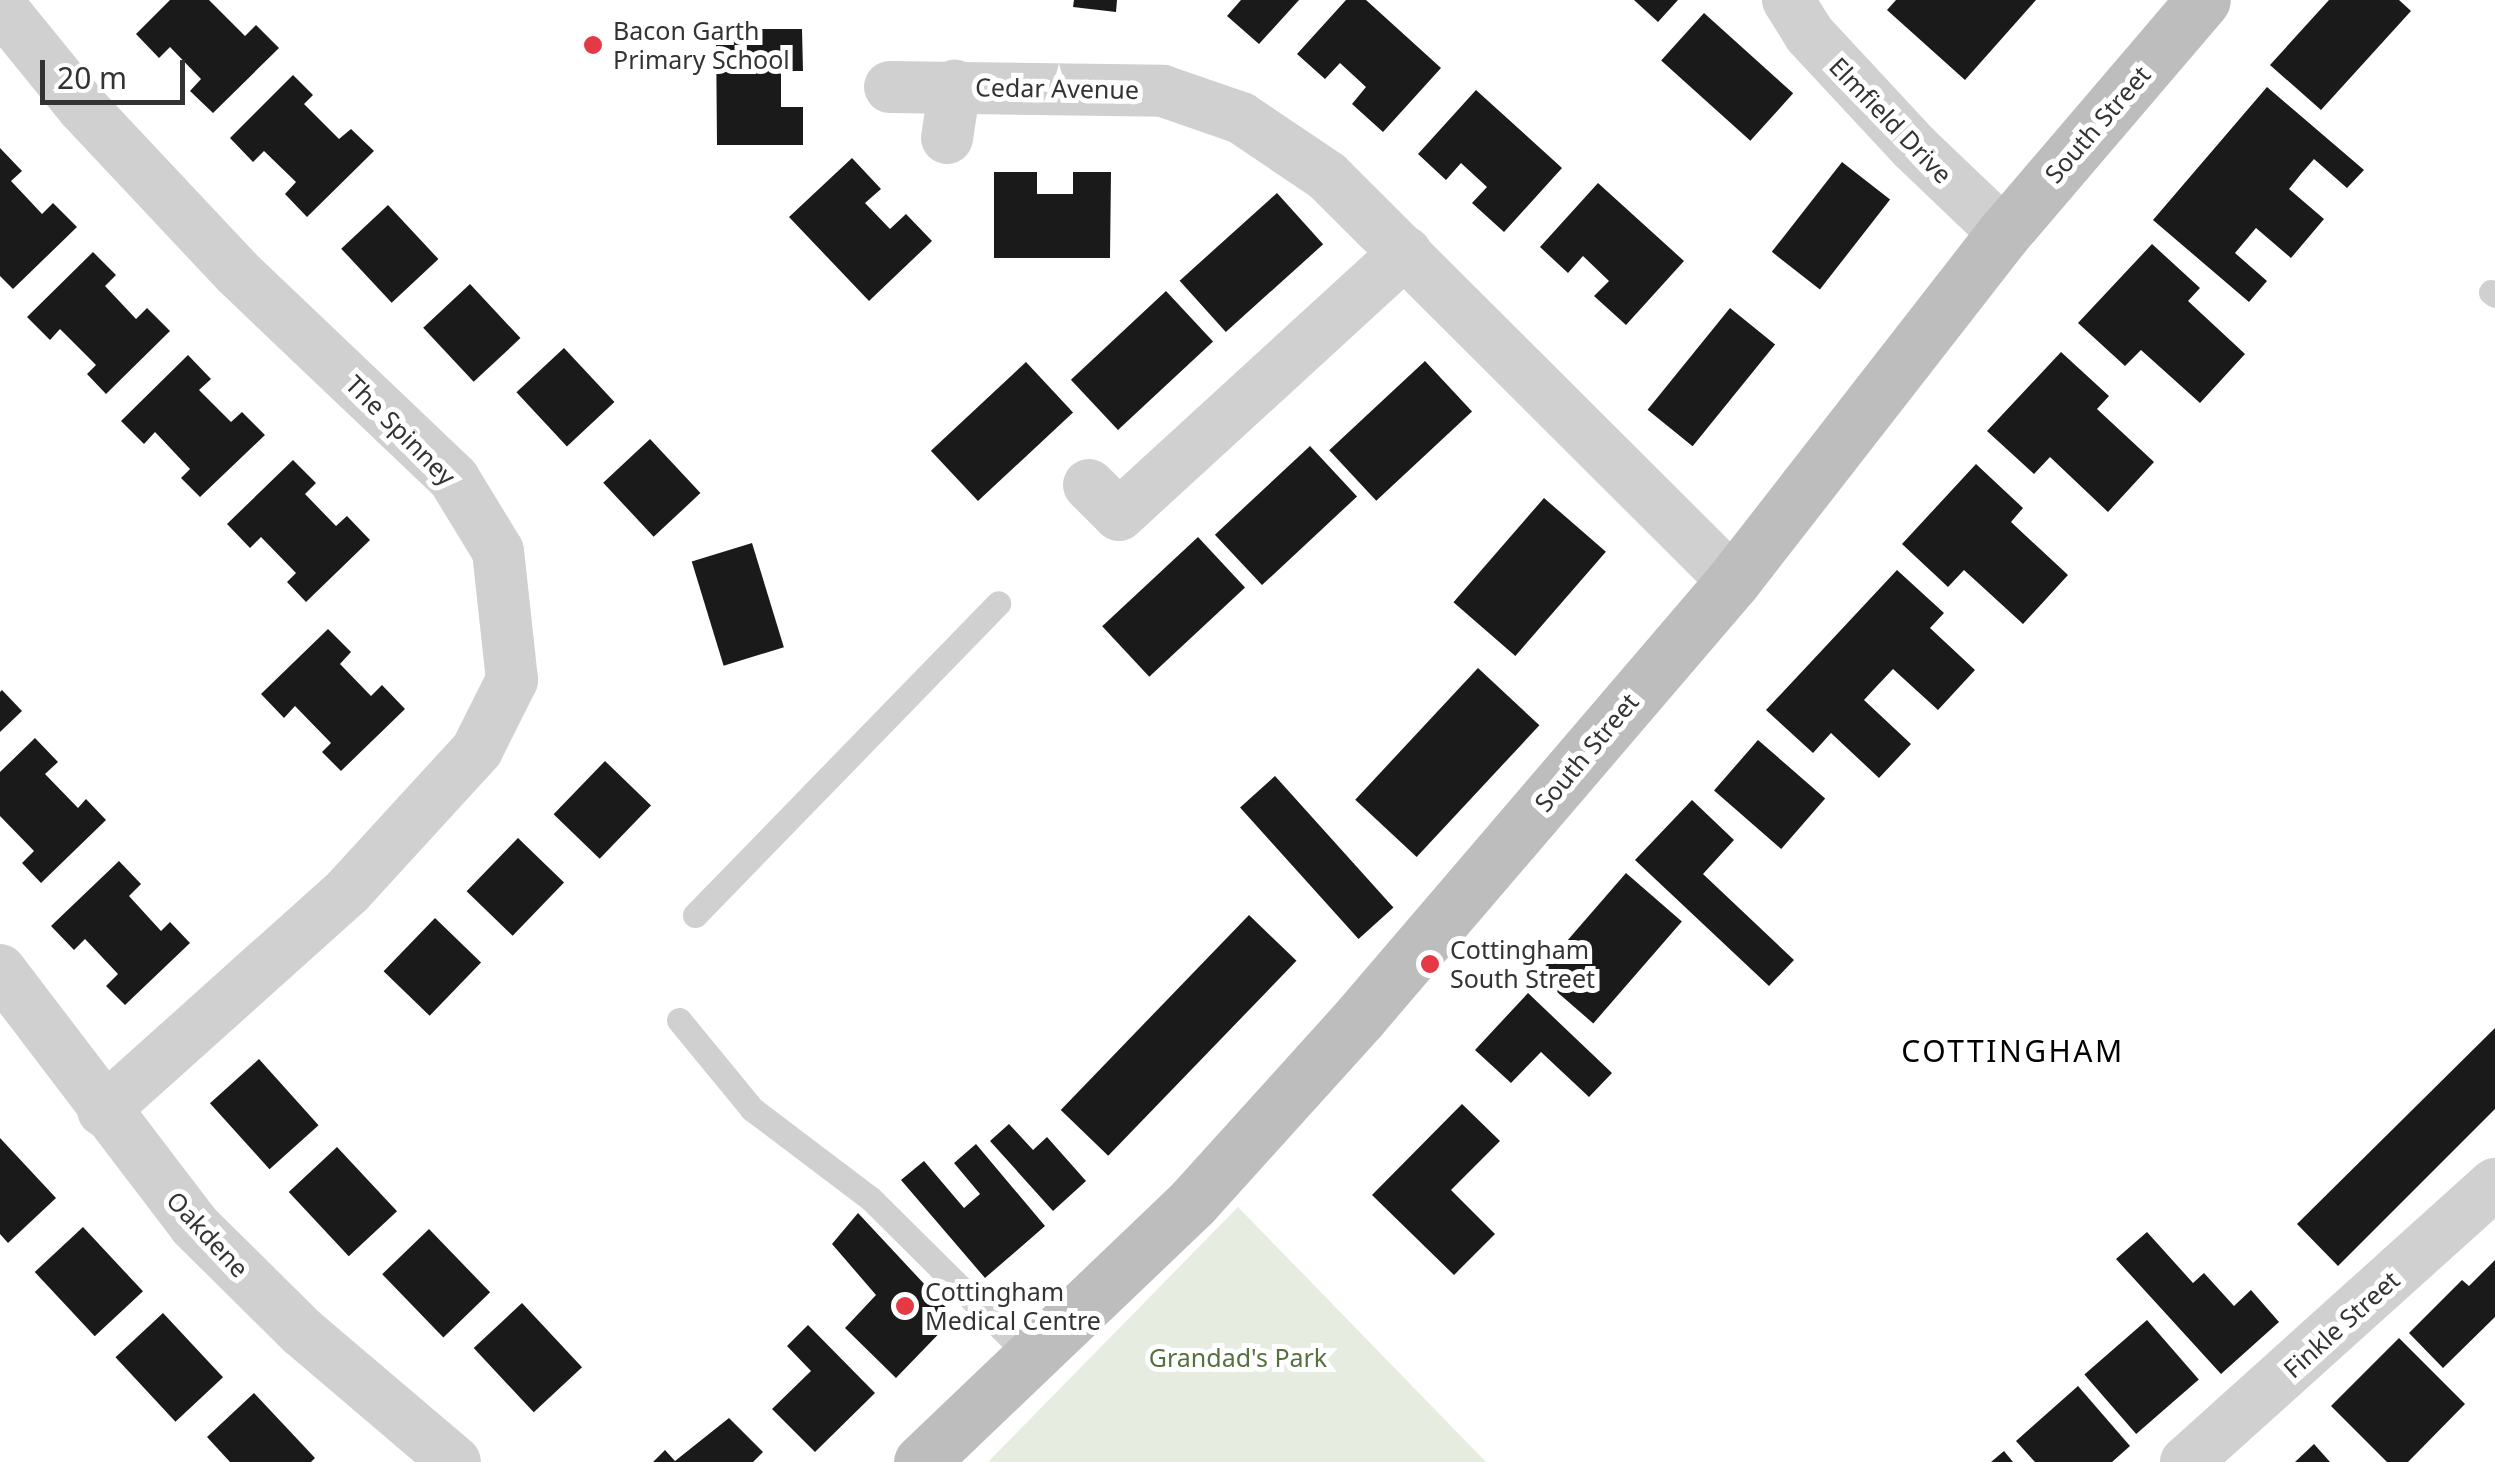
<!DOCTYPE html>
<html>
<head>
<meta charset="utf-8">
<style>
	body { margin:0 }
	#map { position:relative; width:2495px; height:1462px; overflow:hidden; background:#fff; font-family:"Noto Sans",sans-serif }
	div>[style] { position:absolute }
	[style*='--x'] { left:calc(var(--x)*1px); top:calc(var(--y)*1px); width:calc(var(--w)*1px); rotate:calc(var(--a)*1deg) }
	.green>* { inset:0; background:#e6ecdf }
	.building>* { inset:0; background:#1a1a1a; transform-origin:0 0 }
	.lane>* { height:25px; margin:-12.5px; padding:0 12.5px; transform-origin:12.5px; border-radius:12.5px; background:#d0d0d0 }
	.street>* { height:52px; margin:-26px; padding:0 26px; transform-origin:26px; border-radius:26px; background:#d0d0d0 }
	.secondary>* { height:55px; margin:-27.5px; padding:0 27.5px; transform-origin:27.5px; border-radius:27.5px; background:#bdbdbd }
	.dots>* { width:28px; height:28px; translate:-50% -50%; box-sizing:border-box; border:5px solid #fff; border-radius:50% }
	span { translate:-50% -50%; white-space:nowrap; text-align:center; line-height:1.15; -webkit-text-stroke:10px #fff; paint-order:stroke }
	.poi-label { font-size:25px; color:#333 }
	.left { translate:0 -50%; text-align:left }
	.street-label { font-size:25px; color:#333 }
	.park-label { font-size:25px; color:#56703f }
	.quarter-label { font-size:30px; color:#000; letter-spacing:2.5px }
	.scale { position:absolute; left:40px; top:60px; width:145px; height:45px; box-sizing:border-box; border:5px solid #333; border-top:0; padding-left:12px; font-size:30px; line-height:35px; white-space:nowrap; color:#333; -webkit-text-stroke:8px #fff; paint-order:stroke }
</style>
</head>
<body>
<div id="map">
	<div class="green">
		<div style="clip-path:polygon(1238px 1207px,1486px 1462px,988px 1462px)"></div>
	</div>
	<div class="building">
		<div style="clip-path:polygon(170px 0,209px 0,245px 36px,256px 25px,279px 48px,213px 113px,190px 91px,201px 79px,170px 47px,159px 58px,136px 34px)"></div>
		<div style="clip-path:polygon(1074px 0,1117px 0,1116px 12px,1073px 7px)"></div>
		<div style="clip-path:polygon(1241px 0,1299px 0,1259px 44px,1227px 16px)"></div>
		<div style="clip-path:polygon(1346px 0,1366px 0,1441px 68px,1383px 132px,1352px 104px,1366px 87px,1340px 63px,1325px 79px,1297px 54px)"></div>
		<div style="clip-path:polygon(1634px 0,1678px 0,1658px 22px)"></div>
		<div style="clip-path:polygon(1896px 0,2036px 0,1965px 80px,1887px 10px)"></div>
		<div style="clip-path:polygon(2329px 0,2399px 0,2411px 11px,2321px 110px,2270px 65px)"></div>
		<div style="left:1704px;top:13px;width:120px;height:64px;rotate:42deg"></div>
		<div style="clip-path:polygon(716px 29px,802px 29px,803px 71px,781px 71px,781px 107px,803px 107px,803px 145px,717px 145px)"></div>
		<div style="clip-path:polygon(293px 75px,313px 95px,304px 104px,339px 139px,351px 129px,374px 151px,307px 217px,285px 194px,296px 182px,264px 151px,253px 162px,230px 138px)"></div>
		<div style="clip-path:polygon(2267px 87px,2364px 170px,2347px 188px,2314px 159px,2301px 174px,2289px 189px,2324px 219px,2291px 258px,2256px 228px,2235px 253px,2267px 281px,2249px 302px,2153px 220px)"></div>
		<div style="clip-path:polygon(1476px 90px,1562px 168px,1504px 232px,1472px 203px,1487px 187px,1461px 163px,1446px 180px,1418px 154px)"></div>
		<div style="clip-path:polygon(0 148px,22px 171px,11px 181px,28px 199px,42px 214px,53px 203px,77px 227px,13px 289px,0 276px)"></div>
		<div style="clip-path:polygon(852px 158px,881px 189px,865px 203px,890px 229px,906px 214px,932px 241px,869px 301px,789px 217px)"></div>
		<div style="left:1842px;top:162px;width:61px;height:114px;rotate:38deg"></div>
		<div style="clip-path:polygon(994px 172px,1037px 172px,1037px 194px,1073px 194px,1073px 172px,1111px 172px,1110px 258px,994px 258px)"></div>
		<div style="clip-path:polygon(1598px 183px,1684px 261px,1626px 325px,1594px 296px,1609px 281px,1583px 256px,1568px 273px,1540px 247px)"></div>
		<div style="left:1277px;top:193px;width:69px;height:131px;rotate:48deg"></div>
		<div style="left:388px;top:205px;width:74px;height:64px;rotate:47deg"></div>
		<div style="clip-path:polygon(2152px 244px,2200px 288px,2188px 301px,2245px 354px,2200px 403px,2141px 350px,2125px 366px,2078px 323px)"></div>
		<div style="clip-path:polygon(93px 252px,116px 275px,105px 286px,136px 319px,147px 308px,170px 331px,106px 394px,87px 374px,96px 365px,60px 329px,50px 340px,27px 317px)"></div>
		<div style="left:470px;top:284px;width:74px;height:64px;rotate:47deg"></div>
		<div style="left:1166px;top:291px;width:69px;height:130px;rotate:47deg"></div>
		<div style="left:1730px;top:308px;width:58px;height:131px;rotate:39deg"></div>
		<div style="left:564px;top:348px;width:74px;height:65px;rotate:47deg"></div>
		<div style="clip-path:polygon(2061px 352px,2109px 396px,2097px 409px,2154px 462px,2108px 512px,2050px 457px,2034px 474px,1987px 431px)"></div>
		<div style="clip-path:polygon(188px 355px,211px 379px,199px 390px,231px 422px,242px 412px,265px 435px,200px 497px,181px 478px,190px 469px,155px 432px,144px 444px,121px 421px)"></div>
		<div style="left:1425px;top:361px;width:69px;height:131px;rotate:47deg"></div>
		<div style="left:1026px;top:362px;width:69px;height:130px;rotate:47deg"></div>
		<div style="left:650px;top:439px;width:74px;height:64px;rotate:47deg"></div>
		<div style="left:1310px;top:446px;width:69px;height:130px;rotate:47deg"></div>
		<div style="clip-path:polygon(293px 460px,316px 483px,305px 494px,336px 526px,347px 516px,370px 540px,306px 602px,287px 582px,296px 573px,261px 537px,250px 548px,227px 524px)"></div>
		<div style="clip-path:polygon(1976px 464px,2023px 508px,2011px 522px,2068px 575px,2023px 624px,1964px 570px,1948px 587px,1902px 544px)"></div>
		<div style="left:1544px;top:498px;width:82px;height:138px;rotate:41deg"></div>
		<div style="left:1198px;top:537px;width:69px;height:131px;rotate:47deg"></div>
		<div style="left:752px;top:543px;width:109px;height:63px;rotate:73deg"></div>
		<div style="clip-path:polygon(1897px 570px,1944px 613px,1930px 628px,1975px 670px,1938px 710px,1893px 669px,1876px 687px,1864px 700px,1911px 744px,1879px 778px,1831px 733px,1813px 753px,1766px 710px)"></div>
		<div style="clip-path:polygon(328px 629px,351px 652px,340px 664px,371px 696px,382px 685px,405px 709px,341px 771px,322px 752px,331px 743px,295px 706px,284px 718px,261px 694px)"></div>
		<div style="left:1478px;top:668px;width:84px;height:180px;rotate:43deg"></div>
		<div style="clip-path:polygon(2px 690px,22px 711px,0 732px,0 692px)"></div>
		<div style="clip-path:polygon(35px 738px,58px 762px,45px 774px,78px 808px,86px 799px,106px 820px,41px 883px,22px 863px,34px 851px,0 816px,0 772px)"></div>
		<div style="left:1758px;top:740px;width:89px;height:67px;rotate:41deg"></div>
		<div style="left:605px;top:761px;width:64px;height:74px;rotate:44deg"></div>
		<div style="left:1275px;top:776px;width:177px;height:47px;rotate:48deg"></div>
		<div style="clip-path:polygon(1692px 800px,1734px 840px,1703px 874px,1794px 960px,1769px 986px,1635px 860px)"></div>
		<div style="left:518px;top:838px;width:64px;height:74px;rotate:44deg"></div>
		<div style="clip-path:polygon(119px 861px,141px 884px,129px 896px,161px 931px,170px 922px,190px 943px,125px 1005px,106px 986px,118px 974px,85px 939px,74px 950px,51px 926px)"></div>
		<div style="left:1626px;top:873px;width:74px;height:135px;rotate:41deg"></div>
		<div style="left:1249px;top:915px;width:66px;height:271px;rotate:44deg"></div>
		<div style="left:435px;top:918px;width:64px;height:74px;rotate:44deg"></div>
		<div style="clip-path:polygon(1528px 993px,1612px 1073px,1589px 1097px,1541px 1052px,1511px 1083px,1475px 1050px)"></div>
		<div style="clip-path:polygon(2495px 1028px,2495px 1109px,2338px 1266px,2297px 1224px)"></div>
		<div style="left:259px;top:1059px;width:89px;height:66px;rotate:48deg"></div>
		<div style="clip-path:polygon(1462px 1104px,1500px 1141px,1451px 1190px,1495px 1234px,1454px 1275px,1372px 1195px)"></div>
		<div style="clip-path:polygon(1009px 1124px,1033px 1150px,1047px 1137px,1086px 1181px,1053px 1211px,990px 1141px)"></div>
		<div style="clip-path:polygon(0 1138px,56px 1198px,8px 1243px,0 1234px)"></div>
		<div style="clip-path:polygon(976px 1144px,1045px 1226px,985px 1278px,901px 1180px,924px 1161px,964px 1208px,980px 1194px,954px 1163px)"></div>
		<div style="left:337px;top:1147px;width:88px;height:66px;rotate:47deg"></div>
		<div style="clip-path:polygon(858px 1213px,955px 1317px,896px 1378px,845px 1328px,876px 1295px,832px 1244px)"></div>
		<div style="left:83px;top:1227px;width:88px;height:66px;rotate:47deg"></div>
		<div style="left:429px;top:1229px;width:88px;height:65px;rotate:46deg"></div>
		<div style="clip-path:polygon(2147px 1232px,2193px 1283px,2204px 1273px,2234px 1306px,2251px 1290px,2279px 1322px,2221px 1374px,2116px 1259px)"></div>
		<div style="clip-path:polygon(2495px 1260px,2495px 1317px,2443px 1368px,2409px 1333px,2462px 1280px,2469px 1286px)"></div>
		<div style="left:522px;top:1303px;width:88px;height:66px;rotate:47deg"></div>
		<div style="left:163px;top:1313px;width:88px;height:65px;rotate:47deg"></div>
		<div style="left:2147px;top:1320px;width:79px;height:83px;rotate:49deg"></div>
		<div style="clip-path:polygon(808px 1325px,875px 1393px,815px 1452px,772px 1409px,811px 1371px,787px 1346px)"></div>
		<div style="clip-path:polygon(2399px 1338px,2465px 1404px,2408px 1462px,2387px 1462px,2331px 1406px)"></div>
		<div style="clip-path:polygon(2078px 1386px,2130px 1446px,2112px 1462px,2035px 1462px,2016px 1441px)"></div>
		<div style="clip-path:polygon(254px 1393px,315px 1458px,311px 1462px,230px 1462px,207px 1437px)"></div>
		<div style="clip-path:polygon(729px 1418px,763px 1452px,753px 1462px,653px 1462px,665px 1450px,675px 1461px)"></div>
		<div style="clip-path:polygon(2314px 1444px,2330px 1462px,2295px 1462px)"></div>
		<div style="clip-path:polygon(2004px 1451px,2013px 1462px,1991px 1462px)"></div>
	</div>
	<div class="lane">
		<div style="--x:2491;--y:292;--w:5;--a:37"></div>
		<div style="--x:695;--y:915;--w:435;--a:-45.8"></div>
		<div style="--x:679;--y:1020;--w:115;--a:50.6"></div>
		<div style="--x:752;--y:1109;--w:149;--a:37.1"></div>
		<div style="--x:871;--y:1199;--w:224;--a:44.8"></div>
	</div>
	<div class="street">
		<div style="--x:1788;--y:0;--w:40;--a:58"></div>
		<div style="--x:1809;--y:34;--w:154;--a:47.1"></div>
		<div style="--x:1914;--y:147;--w:124;--a:43.7"></div>
		<div style="--x:0;--y:6;--w:132;--a:50.9"></div>
		<div style="--x:83;--y:108;--w:226;--a:46.8"></div>
		<div style="--x:238;--y:273;--w:298;--a:43.6"></div>
		<div style="--x:454;--y:479;--w:84;--a:58.6"></div>
		<div style="--x:498;--y:551;--w:130;--a:83.8"></div>
		<div style="--x:512;--y:680;--w:78;--a:116.6"></div>
		<div style="--x:477;--y:750;--w:191;--a:132.5"></div>
		<div style="--x:348;--y:891;--w:329;--a:138.1"></div>
		<div style="--x:890;--y:87;--w:273;--a:0.8"></div>
		<div style="--x:1163;--y:91;--w:83;--a:19.1"></div>
		<div style="--x:1241;--y:118;--w:104;--a:34"></div>
		<div style="--x:1327;--y:176;--w:573;--a:44.93"></div>
		<div style="--x:947;--y:138;--w:53;--a:-81.3"></div>
		<div style="--x:1089;--y:485;--w:42;--a:45"></div>
		<div style="--x:1119;--y:515;--w:389;--a:-42.5"></div>
		<div style="--x:0;--y:970;--w:320;--a:52.7"></div>
		<div style="--x:194;--y:1225;--w:151;--a:44.7"></div>
		<div style="--x:301;--y:1331;--w:202;--a:40.4"></div>
		<div style="--x:2186;--y:1462;--w:416;--a:-42"></div>
	</div>
	<div class="secondary">
		<div style="--x:921;--y:1462;--w:375;--a:-43.7"></div>
		<div style="--x:1192;--y:1203;--w:251;--a:-47.9"></div>
		<div style="--x:1360;--y:1017;--w:574;--a:-49.45"></div>
		<div style="--x:1733;--y:581;--w:441;--a:-52.1"></div>
		<div style="--x:2004;--y:233;--w:306;--a:-49.5"></div>
	</div>
	<div class="dots">
		<div style="left:593px;top:45px;background:#e63946"></div>
		<div style="left:1430px;top:964px;background:#e63946"></div>
		<div style="left:905px;top:1306px;background:#e63946"></div>
	</div>
	<div class="poi-label">
		<span class="left" style="left:613px;top:45px">Bacon Garth<br>Primary School</span>
		<span class="left" style="left:1450px;top:964px">Cottingham<br>South Street</span>
		<span class="left" style="left:925px;top:1306px">Cottingham<br>Medical Centre</span>
	</div>
	<div class="street-label">
		<span style="left:1057px;top:88px;rotate:1deg">Cedar Avenue</span>
		<span style="left:1891px;top:120px;rotate:46deg">Elmfield Drive</span>
		<span style="left:2097px;top:124px;rotate:-49deg">South Street</span>
		<span style="left:401px;top:430px;rotate:45deg">The Spinney</span>
		<span style="left:1586px;top:752px;rotate:-50deg">South Street</span>
		<span style="left:208px;top:1234px;rotate:47deg">Oakdene</span>
		<span style="left:2341px;top:1324px;rotate:-42deg">Finkle Street</span>
	</div>
	<div class="park-label">
		<span style="left:1238px;top:1357px">Grandad's Park</span>
	</div>
	<div class="quarter-label">
		<span style="left:2013px;top:1051px">COTTINGHAM</span>
	</div>
	<div class="scale">20 m</div>
</div>
</body>
</html>
